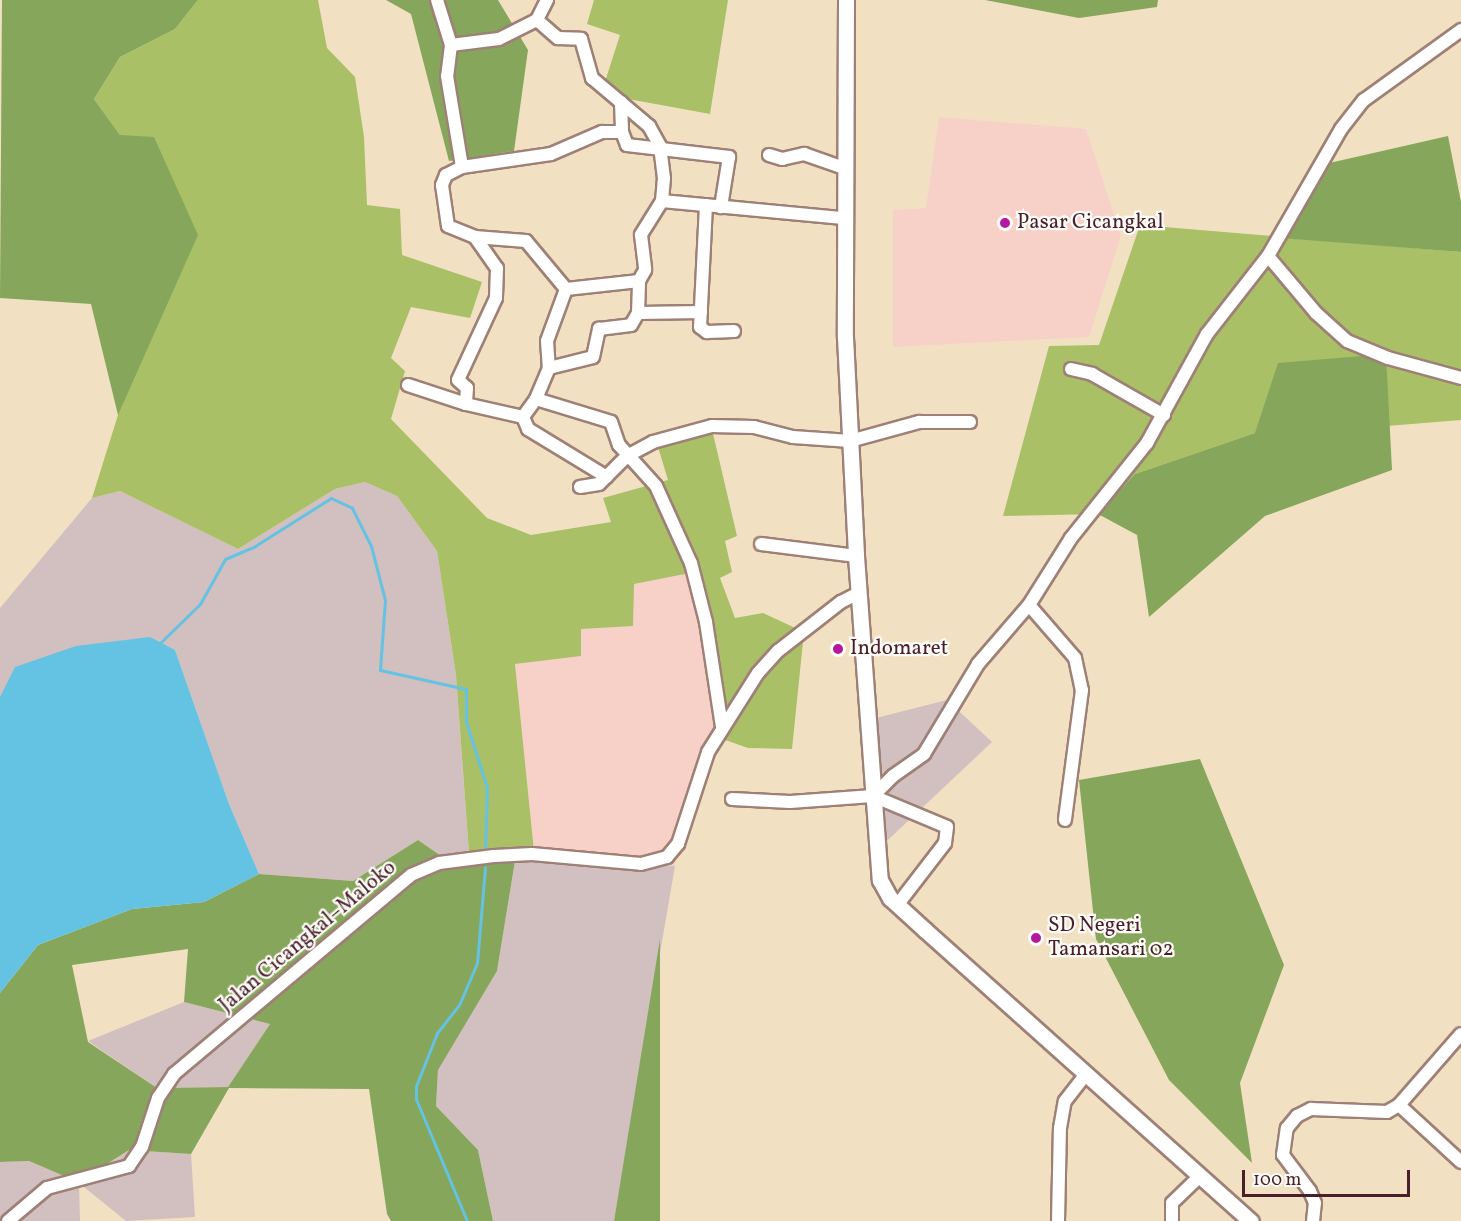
<!DOCTYPE html>
<html>
<head>
<meta charset="utf-8">
<style>
	body { margin:0 }
	#map { position:relative; width:1461px; height:1221px; overflow:hidden; background:#f2e0c2; font-family:Vollkorn,serif }
	div>[style] { position:absolute }
	[style*='--x'] { left:calc(var(--x)*1px); top:calc(var(--y)*1px); width:calc(var(--w)*1px); rotate:calc(var(--a)*1deg) }
	.built>* { inset:0; background:#f7d1c8 }
	.industrial>* { inset:0; background:#d2bfc0 }
	.green>* { inset:0; background:#a9c066 }
	.forest>* { inset:0; background:#86a65b }
	.water>* { inset:0; background:#64c2e2 }
	.stream>* { height:3px; margin:-1.5px; padding:0 1.5px; transform-origin:1.5px; border-radius:1.5px; background:#64c2e2 }
	.roads { filter:drop-shadow(2px 0 #9e8076) drop-shadow(-2px 0 #9e8076) drop-shadow(0 2px #9e8076) drop-shadow(0 -2px #9e8076) }
	.minor>* { height:12px; margin:-6px; padding:0 6px; transform-origin:6px; border-radius:6px; background:#fff }
	.major>* { height:15px; margin:-7.5px; padding:0 7.5px; transform-origin:7.5px; border-radius:7.5px; background:#fff }
	.dots>* { width:16px; height:16px; translate:-50% -50%; box-sizing:border-box; border:3px solid #fdfcf7; border-radius:50% }
	span { translate:-50% -50%; white-space:nowrap; text-align:center; line-height:1.15; -webkit-text-stroke:4.5px #fdfcf7; paint-order:stroke }
	.poi-label { font-size:21px; color:#4a1f2b }
	.left { translate:0 -50%; text-align:left }
	.street-label { font-size:21px; color:#4a1f2b }
	.scale { position:absolute; left:1242px; top:1170px; width:168px; height:27px; box-sizing:border-box; border:3px solid #4a1f2b; border-top:0; padding-left:8px; font-size:18px; line-height:21px; white-space:nowrap; color:#4a1f2b; -webkit-text-stroke:4px #fdfcf7; paint-order:stroke }
</style>
</head>
<body>
<div id="map">
	<div class="built">
		<div style="clip-path:polygon(939px 117px,1086px 129px,1121px 236px,1089px 337px,893px 347px,893px 210px,926px 208px)"></div>
		<div style="clip-path:polygon(695px 572px,710px 622px,714px 736px,692px 781px,675px 866px,535px 861px,515px 664px,581px 656px,581px 629px,634px 584px)"></div>
	</div>
	<div class="industrial">
		<div style="clip-path:polygon(365px 482px,397px 496px,437px 551px,456px 675px,469px 854px,444px 858px,418px 840px,353px 881px,259px 874px,229px 804px,175px 650px,0 697px,0 608px,92px 498px,120px 491px,238px 549px,335px 489px)"></div>
		<div style="clip-path:polygon(947px 700px,992px 742px,873px 854px,864px 721px)"></div>
		<div style="clip-path:polygon(515px 861px,675px 866px,614px 1221px,493px 1221px,478px 1150px,436px 1106px,438px 1069px,497px 971px)"></div>
		<div style="clip-path:polygon(184px 1002px,270px 1024px,228px 1087px,157px 1088px,88px 1041px)"></div>
		<div style="clip-path:polygon(129px 1150px,191px 1154px,195px 1217px,126px 1221px,79px 1183px,80px 1221px,0 1221px,0 1162px,29px 1161px,78px 1182px)"></div>
	</div>
	<div class="green">
		<div style="clip-path:polygon(198px 0,318px 0,327px 48px,355px 77px,364px 137px,367px 205px,400px 209px,402px 255px,482px 282px,470px 318px,411px 307px,391px 358px,405px 371px,391px 419px,487px 518px,531px 535px,611px 522px,603px 498px,668px 480px,658px 447px,711px 425px,737px 536px,725px 541px,732px 572px,720px 578px,735px 618px,763px 613px,804px 632px,792px 749px,748px 748px,714px 736px,710px 622px,695px 572px,634px 584px,633px 626px,581px 629px,581px 656px,515px 664px,535px 861px,444px 858px,469px 853px,456px 675px,437px 551px,397px 496px,365px 482px,335px 489px,238px 549px,120px 491px,92px 498px,118px 415px,120px 135px,94px 99px,120px 57px,175px 29px)"></div>
		<div style="clip-path:polygon(594px 0,728px 0,710px 114px,601px 94px,620px 35px,587px 24px)"></div>
		<div style="clip-path:polygon(1140px 225px,1461px 252px,1461px 420px,1387px 426px,1386px 354px,1255px 433px,1135px 474px,1098px 514px,1003px 516px,1049px 346px,1099px 345px)"></div>
	</div>
	<div class="forest">
		<div style="clip-path:polygon(2px 0,198px 0,175px 29px,120px 57px,94px 99px,120px 135px,154px 137px,198px 235px,118px 415px,91px 304px,0 298px)"></div>
		<div style="clip-path:polygon(386px 0,498px 0,528px 50px,514px 151px,449px 161px,411px 14px)"></div>
		<div style="clip-path:polygon(985px 0,1158px 0,1157px 7px,1079px 18px)"></div>
		<div style="clip-path:polygon(1448px 136px,1461px 202px,1461px 252px,1281px 238px,1325px 164px)"></div>
		<div style="clip-path:polygon(1386px 354px,1392px 470px,1265px 516px,1149px 617px,1137px 535px,1098px 514px,1135px 474px,1255px 433px,1278px 363px)"></div>
		<div style="clip-path:polygon(1200px 759px,1284px 965px,1240px 1083px,1252px 1163px,1169px 1080px,1096px 939px,1079px 780px)"></div>
		<div style="clip-path:polygon(evenodd,418px 840px,444px 858px,515px 861px,497px 971px,438px 1070px,436px 1106px,478px 1150px,493px 1221px,391px 1221px,387px 1214px,369px 1089px,229px 1088px,191px 1154px,129px 1150px,78px 1182px,29px 1161px,0 1162px,0 993px,38px 945px,132px 909px,204px 902px,259px 874px,353px 881px,418px 840px,188px 949px,184px 1002px,270px 1024px,228px 1087px,157px 1088px,88px 1042px,72px 965px,188px 949px)"></div>
		<div style="clip-path:polygon(660px 939px,660px 1221px,614px 1221px)"></div>
	</div>
	<div class="water">
		<div style="clip-path:polygon(150px 637px,175px 650px,229px 804px,259px 874px,204px 902px,132px 909px,38px 945px,0 993px,0 697px,15px 667px,76px 646px)"></div>
	</div>
	<div class="stream">
		<div style="--x:158;--y:645;--w:59;--a:-44.3"></div>
		<div style="--x:200;--y:604;--w:51;--a:-60.9"></div>
		<div style="--x:225;--y:559;--w:33;--a:-23"></div>
		<div style="--x:255;--y:546;--w:90;--a:-32.3"></div>
		<div style="--x:331;--y:498;--w:23;--a:25"></div>
		<div style="--x:352;--y:508;--w:42;--a:63.4"></div>
		<div style="--x:371;--y:546;--w:56;--a:75.5"></div>
		<div style="--x:385;--y:600;--w:70;--a:94.1"></div>
		<div style="--x:380;--y:670;--w:88;--a:12.5"></div>
		<div style="--x:466;--y:689;--w:33;--a:90"></div>
		<div style="--x:466;--y:722;--w:69;--a:72.3"></div>
		<div style="--x:487;--y:788;--w:59;--a:91.9"></div>
		<div style="--x:467;--y:1221;--w:132;--a:-112.7"></div>
		<div style="--x:416;--y:1099;--w:13;--a:-90"></div>
		<div style="--x:416;--y:1086;--w:57;--a:-68.4"></div>
		<div style="--x:437;--y:1033;--w:36;--a:-52"></div>
		<div style="--x:459;--y:1005;--w:46;--a:-66.8"></div>
		<div style="--x:477;--y:963;--w:96;--a:-85.2"></div>
	</div>
	<div class="roads">
		<div class="minor">
			<div style="--x:437;--y:0;--w:47;--a:72.7"></div>
			<div style="--x:451;--y:45;--w:31;--a:97"></div>
			<div style="--x:447;--y:76;--w:92;--a:80.6"></div>
			<div style="--x:462;--y:167;--w:18;--a:153"></div>
			<div style="--x:446;--y:175;--w:11;--a:112"></div>
			<div style="--x:442;--y:185;--w:41;--a:81.7"></div>
			<div style="--x:448;--y:226;--w:29;--a:22"></div>
			<div style="--x:475;--y:237;--w:51;--a:4.5"></div>
			<div style="--x:526;--y:241;--w:62;--a:50.2"></div>
			<div style="--x:566;--y:289;--w:55;--a:110.1"></div>
			<div style="--x:547;--y:341;--w:27;--a:86"></div>
			<div style="--x:549;--y:368;--w:34;--a:113"></div>
			<div style="--x:536;--y:399;--w:78;--a:17"></div>
			<div style="--x:611;--y:422;--w:24;--a:71"></div>
			<div style="--x:619;--y:445;--w:55;--a:47.9"></div>
			<div style="--x:656;--y:486;--w:85;--a:65.6"></div>
			<div style="--x:691;--y:563;--w:61;--a:75.7"></div>
			<div style="--x:706;--y:622;--w:105;--a:81.3"></div>
			<div style="--x:547;--y:0;--w:22;--a:117"></div>
			<div style="--x:537;--y:20;--w:28;--a:41"></div>
			<div style="--x:558;--y:38;--w:23;--a:2"></div>
			<div style="--x:581;--y:39;--w:41;--a:74.2"></div>
			<div style="--x:592;--y:78;--w:75;--a:40.1"></div>
			<div style="--x:649;--y:126;--w:23;--a:61"></div>
			<div style="--x:660;--y:146;--w:32;--a:83"></div>
			<div style="--x:664;--y:178;--w:23;--a:95"></div>
			<div style="--x:662;--y:201;--w:40;--a:122"></div>
			<div style="--x:641;--y:235;--w:35;--a:83"></div>
			<div style="--x:645;--y:270;--w:13;--a:119"></div>
			<div style="--x:639;--y:281;--w:73;--a:173.7"></div>
			<div style="--x:451;--y:45;--w:48;--a:-7.1"></div>
			<div style="--x:499;--y:39;--w:42;--a:-26.6"></div>
			<div style="--x:621;--y:102;--w:30;--a:88"></div>
			<div style="--x:622;--y:132;--w:14;--a:69"></div>
			<div style="--x:627;--y:145;--w:103;--a:6.7"></div>
			<div style="--x:729;--y:157;--w:51;--a:99.1"></div>
			<div style="--x:769;--y:155;--w:14;--a:17"></div>
			<div style="--x:782;--y:159;--w:23;--a:-13"></div>
			<div style="--x:804;--y:154;--w:42;--a:19.3"></div>
			<div style="--x:462;--y:167;--w:90;--a:-8.3"></div>
			<div style="--x:551;--y:154;--w:56;--a:-23.3"></div>
			<div style="--x:602;--y:132;--w:20;--a:0"></div>
			<div style="--x:662;--y:201;--w:182;--a:5.4"></div>
			<div style="--x:706;--y:205;--w:122;--a:92.8"></div>
			<div style="--x:700;--y:327;--w:9;--a:36"></div>
			<div style="--x:707;--y:332;--w:27;--a:-2"></div>
			<div style="--x:475;--y:237;--w:38;--a:55"></div>
			<div style="--x:497;--y:268;--w:30;--a:92"></div>
			<div style="--x:496;--y:298;--w:90;--a:114.9"></div>
			<div style="--x:458;--y:380;--w:12;--a:42"></div>
			<div style="--x:467;--y:388;--w:16;--a:94"></div>
			<div style="--x:466;--y:404;--w:58;--a:12.8"></div>
			<div style="--x:1268;--y:256;--w:75;--a:49.9"></div>
			<div style="--x:1316;--y:313;--w:42;--a:42.1"></div>
			<div style="--x:1347;--y:341;--w:44;--a:22.5"></div>
			<div style="--x:1388;--y:358;--w:76;--a:15.3"></div>
			<div style="--x:638;--y:313;--w:63;--a:-0.9"></div>
			<div style="--x:549;--y:368;--w:45;--a:-14"></div>
			<div style="--x:593;--y:357;--w:29;--a:-78"></div>
			<div style="--x:599;--y:329;--w:32;--a:-7"></div>
			<div style="--x:631;--y:325;--w:14;--a:-60"></div>
			<div style="--x:638;--y:313;--w:32;--a:-88"></div>
			<div style="--x:1071;--y:369;--w:22;--a:13"></div>
			<div style="--x:1092;--y:374;--w:83;--a:29.7"></div>
			<div style="--x:408;--y:385;--w:61;--a:18.1"></div>
			<div style="--x:536;--y:399;--w:22;--a:126"></div>
			<div style="--x:523;--y:417;--w:13;--a:67"></div>
			<div style="--x:528;--y:429;--w:92;--a:31.3"></div>
			<div style="--x:580;--y:487;--w:19;--a:-9"></div>
			<div style="--x:599;--y:484;--w:40;--a:-45"></div>
			<div style="--x:627;--y:456;--w:30;--a:-28"></div>
			<div style="--x:653;--y:442;--w:61;--a:-15.2"></div>
			<div style="--x:712;--y:426;--w:42;--a:1.4"></div>
			<div style="--x:754;--y:427;--w:40;--a:14.4"></div>
			<div style="--x:793;--y:437;--w:57;--a:4"></div>
			<div style="--x:850;--y:441;--w:72;--a:-15.4"></div>
			<div style="--x:919;--y:422;--w:51;--a:0"></div>
			<div style="--x:761;--y:544;--w:96;--a:7.2"></div>
			<div style="--x:1029;--y:605;--w:70;--a:49"></div>
			<div style="--x:1075;--y:658;--w:33;--a:78"></div>
			<div style="--x:1082;--y:690;--w:131;--a:97.5"></div>
			<div style="--x:873;--y:796;--w:28;--a:-45"></div>
			<div style="--x:893;--y:776;--w:38;--a:-35"></div>
			<div style="--x:924;--y:754;--w:105;--a:-59"></div>
			<div style="--x:978;--y:664;--w:78;--a:-49.2"></div>
			<div style="--x:1029;--y:605;--w:79;--a:-57.9"></div>
			<div style="--x:1071;--y:538;--w:122;--a:-51.3"></div>
			<div style="--x:1147;--y:443;--w:124;--a:-61.2"></div>
			<div style="--x:1207;--y:334;--w:99;--a:-52"></div>
			<div style="--x:1268;--y:256;--w:146;--a:-60.1"></div>
			<div style="--x:1341;--y:129;--w:37;--a:-52"></div>
			<div style="--x:1364;--y:100;--w:120;--a:-35.8"></div>
			<div style="--x:732;--y:799;--w:58;--a:3"></div>
			<div style="--x:790;--y:802;--w:83;--a:-4.1"></div>
			<div style="--x:873;--y:796;--w:80;--a:22.7"></div>
			<div style="--x:947;--y:827;--w:16;--a:97"></div>
			<div style="--x:945;--y:843;--w:77;--a:127.6"></div>
			<div style="--x:1399;--y:1105;--w:84;--a:42.6"></div>
			<div style="--x:8;--y:1221;--w:51;--a:-40.2"></div>
			<div style="--x:47;--y:1188;--w:85;--a:-15"></div>
			<div style="--x:129;--y:1166;--w:23;--a:-56"></div>
			<div style="--x:142;--y:1147;--w:52;--a:-71.9"></div>
			<div style="--x:158;--y:1098;--w:29;--a:-56"></div>
			<div style="--x:174;--y:1074;--w:309;--a:-40"></div>
			<div style="--x:411;--y:875;--w:30;--a:-23"></div>
			<div style="--x:439;--y:863;--w:55;--a:-7.3"></div>
			<div style="--x:494;--y:856;--w:38;--a:-3"></div>
			<div style="--x:532;--y:854;--w:109;--a:5.2"></div>
			<div style="--x:641;--y:864;--w:27;--a:-15"></div>
			<div style="--x:667;--y:857;--w:17;--a:-50"></div>
			<div style="--x:678;--y:844;--w:97;--a:-71.9"></div>
			<div style="--x:708;--y:752;--w:93;--a:-57.7"></div>
			<div style="--x:758;--y:673;--w:30;--a:-48"></div>
			<div style="--x:778;--y:651;--w:80;--a:-37.9"></div>
			<div style="--x:841;--y:602;--w:20;--a:-27"></div>
			<div style="--x:1058;--y:1221;--w:93;--a:-88.8"></div>
			<div style="--x:1060;--y:1128;--w:27;--a:-80"></div>
			<div style="--x:1065;--y:1101;--w:33;--a:-52"></div>
			<div style="--x:1172;--y:1221;--w:18;--a:-90"></div>
			<div style="--x:1172;--y:1203;--w:39;--a:-44"></div>
			<div style="--x:1313;--y:1221;--w:18;--a:-84"></div>
			<div style="--x:1315;--y:1203;--w:13;--a:-113"></div>
			<div style="--x:1310;--y:1191;--w:45;--a:-126.9"></div>
			<div style="--x:1283;--y:1155;--w:27;--a:-82"></div>
			<div style="--x:1287;--y:1128;--w:16;--a:-50"></div>
			<div style="--x:1297;--y:1116;--w:16;--a:-27"></div>
			<div style="--x:1311;--y:1109;--w:76;--a:2.3"></div>
			<div style="--x:1387;--y:1112;--w:14;--a:-30"></div>
			<div style="--x:1399;--y:1105;--w:94;--a:-48.9"></div>
		</div>
		<div class="major">
			<div style="--x:846;--y:0;--w:337;--a:90.2"></div>
			<div style="--x:845;--y:337;--w:219;--a:87.1"></div>
			<div style="--x:856;--y:556;--w:325;--a:85.8"></div>
			<div style="--x:880;--y:880;--w:21;--a:61"></div>
			<div style="--x:890;--y:898;--w:47;--a:42.4"></div>
			<div style="--x:925;--y:930;--w:437;--a:41.8"></div>
		</div>
	</div>
	<div class="dots">
		<div style="left:1005px;top:223px;background:#b5179e"></div>
		<div style="left:838px;top:649px;background:#b5179e"></div>
		<div style="left:1036px;top:938px;background:#b5179e"></div>
	</div>
	<div class="poi-label">
		<span class="left" style="left:1017px;top:223px">Pasar Cicangkal</span>
		<span class="left" style="left:850px;top:649px">Indomaret</span>
		<span class="left" style="left:1048px;top:938px">SD Negeri<br>Tamansari 02</span>
	</div>
	<div class="street-label">
		<span style="left:308px;top:937px;rotate:-40deg">Jalan Cicangkal–Maloko</span>
	</div>
	<div class="scale">100 m</div>
</div>
</body>
</html>
